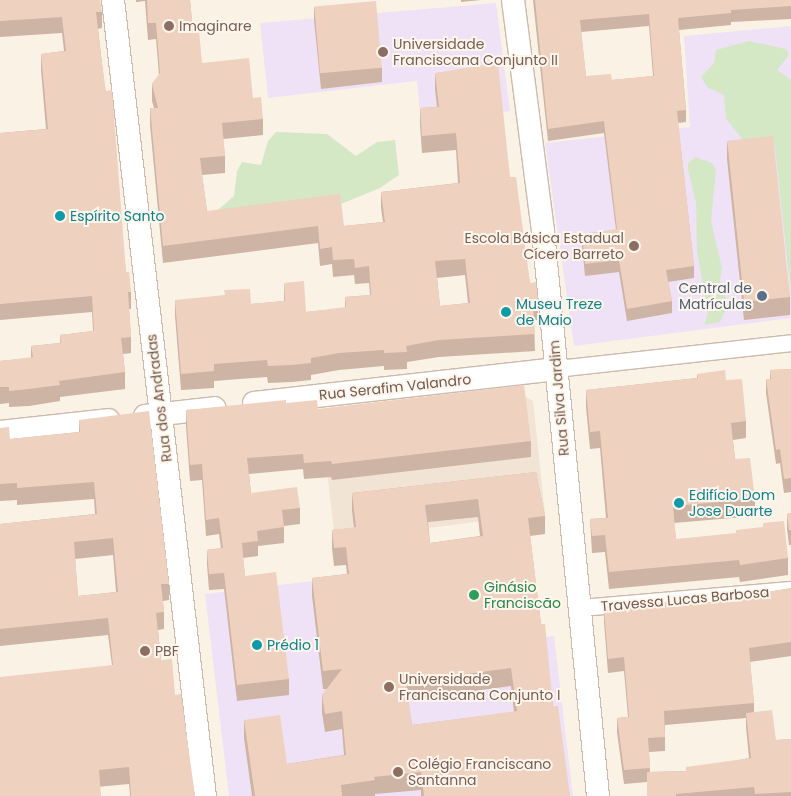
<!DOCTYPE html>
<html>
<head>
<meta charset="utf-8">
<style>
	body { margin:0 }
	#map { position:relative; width:791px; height:796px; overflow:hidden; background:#fbf2e6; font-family:Poppins,sans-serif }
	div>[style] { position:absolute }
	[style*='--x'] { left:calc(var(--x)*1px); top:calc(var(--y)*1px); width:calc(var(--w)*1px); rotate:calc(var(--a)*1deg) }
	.residential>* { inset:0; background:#f2e4d4 }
	.education>* { inset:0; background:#efe2f7 }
	.green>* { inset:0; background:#d4e8c5 }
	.roads { filter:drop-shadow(1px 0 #ccbaac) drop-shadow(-1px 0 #ccbaac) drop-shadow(0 1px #ccbaac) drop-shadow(0 -1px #ccbaac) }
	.street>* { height:16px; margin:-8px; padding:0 8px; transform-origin:8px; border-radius:8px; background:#fff }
	.secondary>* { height:22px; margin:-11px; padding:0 11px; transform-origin:11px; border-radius:11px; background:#fff }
	.wall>* { inset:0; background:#ceb4a4 }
	.building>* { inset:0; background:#efd1bf; transform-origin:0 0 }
	.dots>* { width:14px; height:14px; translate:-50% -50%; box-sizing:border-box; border:2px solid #fef6ec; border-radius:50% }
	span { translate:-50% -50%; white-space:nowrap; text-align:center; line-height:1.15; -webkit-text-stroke:4px #fef6ec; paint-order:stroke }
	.education-label { font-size:14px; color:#785e54 }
	.left { translate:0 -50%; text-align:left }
	.right { translate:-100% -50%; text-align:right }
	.culture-label { font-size:14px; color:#0d838f }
	.service-label { font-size:14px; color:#4e5e75 }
	.street-label { font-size:14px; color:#73594c }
	.leisure-label { font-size:14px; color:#27864d }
</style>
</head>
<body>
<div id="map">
	<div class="residential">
		<div style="clip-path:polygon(525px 396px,533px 401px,545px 513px,335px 540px,321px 419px)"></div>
	</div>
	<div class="education">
		<div style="clip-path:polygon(496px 3px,510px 111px,421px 122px,417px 81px,268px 98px,260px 23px)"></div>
		<div style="clip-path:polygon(791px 26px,791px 318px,574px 346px,545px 143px,690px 127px,684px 36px)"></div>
		<div style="clip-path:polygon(405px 570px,416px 654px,554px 636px,573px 796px,229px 796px,205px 594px)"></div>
	</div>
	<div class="green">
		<div style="clip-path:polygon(749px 41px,786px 49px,789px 55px,777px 70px,791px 80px,791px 295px,775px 148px,743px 140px,726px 119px,724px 95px,707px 87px,701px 77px,714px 63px,716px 50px)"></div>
		<div style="clip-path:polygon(276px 132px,327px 134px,356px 156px,377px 142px,395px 140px,399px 175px,380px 188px,336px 206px,213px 214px,234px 196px,237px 171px,242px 162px,261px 165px,268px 141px)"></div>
		<div style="clip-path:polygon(695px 157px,712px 163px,716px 171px,711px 221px,722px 268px,720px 281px,728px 305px,720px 322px,704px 325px,708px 313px,697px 251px,696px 203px,688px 169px,688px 163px)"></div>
	</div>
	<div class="roads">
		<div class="street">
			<div style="--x:557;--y:369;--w:235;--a:-6.3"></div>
			<div style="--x:580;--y:608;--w:212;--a:-4.9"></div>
		</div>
		<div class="secondary">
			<div style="--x:113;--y:0;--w:801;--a:83.41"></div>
			<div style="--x:513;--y:0;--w:233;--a:82.6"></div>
			<div style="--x:543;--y:231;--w:568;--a:84.44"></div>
			<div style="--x:254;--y:403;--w:305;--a:-6.4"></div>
			<div style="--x:145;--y:416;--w:70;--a:-6.5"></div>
			<div style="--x:0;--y:432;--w:109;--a:-6.3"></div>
		</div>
	</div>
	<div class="wall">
		<div style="clip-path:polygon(0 0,102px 12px,102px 28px,98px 29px,126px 272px,131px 292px,131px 309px,129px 309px,131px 337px,131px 353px,123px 354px,125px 372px,125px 389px,60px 397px,60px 401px,29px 406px,9px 407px,9px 403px,0 404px,0 361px,31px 358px,31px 346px,60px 343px,60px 335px,93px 331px,92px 312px,0 320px,0 133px,46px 129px,41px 70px,41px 54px,64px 51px,62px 33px,0 37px)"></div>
		<div style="clip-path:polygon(evenodd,136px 0,190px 0,193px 31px,202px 63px,253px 98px,263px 119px,263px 135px,223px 139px,225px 156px,225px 173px,202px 175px,207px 211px,344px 226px,383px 222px,381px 208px,381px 192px,458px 183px,456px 150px,422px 153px,420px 125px,420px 108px,437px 107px,435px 89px,435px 73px,510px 177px,530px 283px,538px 303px,538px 320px,534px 320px,535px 351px,439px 357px,407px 362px,407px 369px,384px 370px,384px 366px,339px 370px,311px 375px,311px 380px,292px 382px,268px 383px,267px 377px,214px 381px,214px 388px,181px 390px,175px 316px,175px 300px,251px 304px,284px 301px,284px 283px,306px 312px,345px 308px,345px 297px,370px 295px,369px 283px,355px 284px,354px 275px,333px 277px,332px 264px,320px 266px,318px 243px,163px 263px,150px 125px,150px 108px,154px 108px,152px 101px,152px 84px,159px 75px,156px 39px,148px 40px,145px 1px,136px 2px,136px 0,465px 275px,468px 303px,440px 306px,437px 278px,465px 275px)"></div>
		<div style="clip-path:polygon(461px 0,481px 0,461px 2px)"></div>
		<div style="clip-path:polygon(evenodd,533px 0,791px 0,791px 19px,731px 22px,731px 25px,679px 30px,686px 110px,686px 122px,678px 123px,694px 266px,694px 278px,668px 282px,672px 301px,672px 313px,627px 321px,619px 272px,585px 276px,582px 246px,582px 234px,616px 230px,604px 133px,548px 141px,533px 0,649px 26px,653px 76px,612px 80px,586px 76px,581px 32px,649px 26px)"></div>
		<div style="clip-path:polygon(314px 7px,382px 68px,382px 82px,321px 89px,314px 20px)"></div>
		<div style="clip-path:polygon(727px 141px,790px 297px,790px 315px,744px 320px,727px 159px)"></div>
		<div style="clip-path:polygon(791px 369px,791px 492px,784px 493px,780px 463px,776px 464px,766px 393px,766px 379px,770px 379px,770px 370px)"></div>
		<div style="clip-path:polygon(697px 374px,726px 380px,746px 421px,746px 438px,733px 440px,735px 459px,755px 499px,755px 516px,674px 523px,676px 539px,788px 558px,788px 575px,740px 582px,739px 577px,609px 589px,605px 552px,592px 553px,590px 519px,606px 518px,600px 448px,590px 449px,586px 407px,586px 390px,697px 378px)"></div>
		<div style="clip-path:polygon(286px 403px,318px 409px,531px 441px,531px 457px,332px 480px,331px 477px,304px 479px,303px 469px,249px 474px,251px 493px,300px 508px,300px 524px,284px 526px,284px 543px,258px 546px,258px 556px,243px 558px,245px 576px,289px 679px,289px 695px,237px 701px,224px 589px,209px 590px,207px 565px,207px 550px,221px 548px,219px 534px,206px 536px,202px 480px,190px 481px,186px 426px,186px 410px)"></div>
		<div style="clip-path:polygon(evenodd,79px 420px,169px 584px,169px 600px,163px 601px,164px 612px,164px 629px,158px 630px,161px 660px,175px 695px,195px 796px,130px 796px,129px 784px,0 796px,112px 665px,108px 635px,0 646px,0 524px,95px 514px,94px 499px,17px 505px,17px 500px,0 501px,0 428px,10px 439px,79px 432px,79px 420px,113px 555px,116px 592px,78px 596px,75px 559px,113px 555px)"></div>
		<div style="clip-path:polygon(evenodd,536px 472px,545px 516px,545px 534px,530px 536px,541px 624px,553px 706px,570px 796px,421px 796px,421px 790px,375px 794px,375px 796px,252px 796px,244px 738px,244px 720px,287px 764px,344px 755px,342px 729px,325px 732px,322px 713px,322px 695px,327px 689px,323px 689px,312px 596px,312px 578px,347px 574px,346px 565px,334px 566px,332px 548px,332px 530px,354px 528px,352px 511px,352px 493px,536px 472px,478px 517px,480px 536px,430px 543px,428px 522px,478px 517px,536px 472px,511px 686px,514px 712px,412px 725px,408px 700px,511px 686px)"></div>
		<div style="clip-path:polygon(791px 513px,791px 545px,789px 545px,787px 528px,787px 514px)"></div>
		<div style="clip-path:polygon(evenodd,791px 588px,791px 656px,750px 662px,754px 703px,754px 712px,776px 740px,791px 739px,791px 796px,647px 796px,647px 782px,624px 784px,617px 732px,617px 718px,628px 717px,624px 671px,608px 673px,604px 622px,604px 608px,711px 602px,791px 588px,746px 718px,746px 727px,749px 758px,686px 771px,650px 772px,649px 752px,665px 751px,665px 725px,746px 718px)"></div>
	</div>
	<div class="building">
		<div style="clip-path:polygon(0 0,100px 0,102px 12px,96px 12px,101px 57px,106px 91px,112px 90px,126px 272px,129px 272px,131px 292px,128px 292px,131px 337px,121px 338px,125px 372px,59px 381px,60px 385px,29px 389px,9px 391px,9px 387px,0 387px,0 361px,33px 357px,31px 346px,61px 343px,60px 335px,94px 331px,92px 296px,0 304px,0 133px,48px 129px,41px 54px,66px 51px,62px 17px,0 21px)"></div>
		<div style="clip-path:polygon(evenodd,147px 0,190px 0,193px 31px,199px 30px,202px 63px,249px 58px,253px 98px,261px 97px,263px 119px,222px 123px,225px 156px,200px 158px,207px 211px,340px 194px,344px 226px,385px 222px,381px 192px,460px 183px,456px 133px,422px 136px,420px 108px,439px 107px,435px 73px,498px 63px,510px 177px,516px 177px,530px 283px,536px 282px,538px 303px,533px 303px,535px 334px,439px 340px,406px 346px,407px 352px,384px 353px,384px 350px,339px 353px,311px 358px,311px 363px,292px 365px,268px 366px,267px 360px,214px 364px,214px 371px,181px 374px,175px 300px,225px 295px,224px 290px,250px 289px,251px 304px,285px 301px,284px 283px,304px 281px,306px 312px,346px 307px,345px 297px,371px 295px,369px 266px,355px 268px,354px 259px,333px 260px,332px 247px,320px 249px,318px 226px,163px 246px,150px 108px,158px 108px,152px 84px,160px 73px,156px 23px,148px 23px,147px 0,465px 259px,470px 303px,440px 306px,435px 261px,465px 259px)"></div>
		<div style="clip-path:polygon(evenodd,535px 0,791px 0,791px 6px,731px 10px,731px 13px,678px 18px,686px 110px,677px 111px,694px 266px,666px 270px,672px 301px,627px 309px,619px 260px,585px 264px,582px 234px,617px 229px,604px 121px,548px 129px,535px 0,649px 14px,654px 76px,612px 80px,611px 74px,586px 76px,580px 20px,649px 14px)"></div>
		<div style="left:376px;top:1px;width:67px;height:62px;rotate:85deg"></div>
		<div style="left:773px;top:136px;width:162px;height:46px;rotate:84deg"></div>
		<div style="clip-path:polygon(791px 369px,791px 478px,784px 479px,780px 449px,776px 450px,766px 379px,771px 379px,770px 370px)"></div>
		<div style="clip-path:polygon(725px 370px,726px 380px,742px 379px,746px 421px,731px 423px,735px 459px,750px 458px,755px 499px,673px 506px,676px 539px,736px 533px,736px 530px,763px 527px,763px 523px,784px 521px,788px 558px,740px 565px,739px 560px,609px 572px,605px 535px,592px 536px,590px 519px,608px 518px,600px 431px,590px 432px,586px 390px,698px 378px,697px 374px)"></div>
		<div style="clip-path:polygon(524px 385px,531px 441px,332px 464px,331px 461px,304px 463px,303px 454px,247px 458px,251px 493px,297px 487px,300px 508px,282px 510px,284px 527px,257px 531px,258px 541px,242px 543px,245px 576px,276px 572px,289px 679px,237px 685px,224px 573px,209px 574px,207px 550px,223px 548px,219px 518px,206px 520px,202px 464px,190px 465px,186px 410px,286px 400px,286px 403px,317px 400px,318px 409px)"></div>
		<div style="clip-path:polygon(evenodd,149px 411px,169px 584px,161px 584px,164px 612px,156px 613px,161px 660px,172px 659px,175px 695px,181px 694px,195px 796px,131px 796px,129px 767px,99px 770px,101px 796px,0 796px,0 677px,113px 665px,108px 618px,0 629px,0 524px,97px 514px,94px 482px,17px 488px,17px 483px,0 484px,0 428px,9px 427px,10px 439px,80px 432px,79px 420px,149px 411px,113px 538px,118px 592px,78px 596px,74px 542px,113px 538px)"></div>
		<div style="clip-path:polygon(evenodd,536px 472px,545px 516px,528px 518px,541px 624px,545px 624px,553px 706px,558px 706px,570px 796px,424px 796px,421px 772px,374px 777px,375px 780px,341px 785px,342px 796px,255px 796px,244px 720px,280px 715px,287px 764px,346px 755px,342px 711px,325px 714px,322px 695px,342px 669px,323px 671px,312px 578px,349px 574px,346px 547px,334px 548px,332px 530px,356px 527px,352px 493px,536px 472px,478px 499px,483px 536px,430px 543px,425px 505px,478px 499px,536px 472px,511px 668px,517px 711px,412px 725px,406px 682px,511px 668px)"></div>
		<div style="clip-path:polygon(791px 513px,791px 530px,789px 530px,787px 514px)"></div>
		<div style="clip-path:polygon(791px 588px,791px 642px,749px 648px,754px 703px,664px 711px,665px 737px,648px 738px,650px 768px,624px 770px,617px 718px,629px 717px,624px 657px,608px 659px,604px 608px,684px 600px,685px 604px,711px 602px)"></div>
		<div style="clip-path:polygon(772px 710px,776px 740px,791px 739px,791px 792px,755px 794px,754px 787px,676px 794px,676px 796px,647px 796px,647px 772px,686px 771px,686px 767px,751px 758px,746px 713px)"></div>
	</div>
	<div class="dots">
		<div style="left:169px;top:26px;background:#8d6e63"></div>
		<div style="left:383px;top:52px;background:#8d6e63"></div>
		<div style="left:60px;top:216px;background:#0f9aa8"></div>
		<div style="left:634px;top:246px;background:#8d6e63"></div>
		<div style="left:762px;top:296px;background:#5c6f8a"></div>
		<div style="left:506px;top:312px;background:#0f9aa8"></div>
		<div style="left:679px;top:503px;background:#0f9aa8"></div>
		<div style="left:474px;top:595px;background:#2e9e5b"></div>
		<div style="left:257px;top:645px;background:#0f9aa8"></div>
		<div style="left:145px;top:651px;background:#8d6e63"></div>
		<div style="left:389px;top:687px;background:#8d6e63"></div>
		<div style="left:398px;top:772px;background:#8d6e63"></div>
	</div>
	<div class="education-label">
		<span class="left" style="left:179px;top:26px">Imaginare</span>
		<span class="left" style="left:393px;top:52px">Universidade<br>Franciscana Conjunto II</span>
		<span class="right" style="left:624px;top:246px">Escola Básica Estadual<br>Cícero Barreto</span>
		<span class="left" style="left:155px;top:651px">PBF</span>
		<span class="left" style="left:399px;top:687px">Universidade<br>Franciscana Conjunto I</span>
		<span class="left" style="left:408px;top:772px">Colégio Franciscano<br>Santanna</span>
	</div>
	<div class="culture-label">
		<span class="left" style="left:70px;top:216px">Espírito Santo</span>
		<span class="left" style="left:516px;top:312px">Museu Treze<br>de Maio</span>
		<span class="left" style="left:689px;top:503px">Edifício Dom<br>Jose Duarte</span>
		<span class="left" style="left:267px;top:645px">Prédio 1</span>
	</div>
	<div class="service-label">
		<span class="right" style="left:752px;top:296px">Central de<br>Matrículas</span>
	</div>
	<div class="street-label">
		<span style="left:395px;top:387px;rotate:-6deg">Rua Serafim Valandro</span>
		<span style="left:159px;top:398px;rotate:-97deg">Rua dos Andradas</span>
		<span style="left:559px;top:398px;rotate:-95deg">Rua Silva Jardim</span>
		<span style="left:685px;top:599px;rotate:-5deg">Travessa Lucas Barbosa</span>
	</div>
	<div class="leisure-label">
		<span class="left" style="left:484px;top:595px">Ginásio<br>Franciscão</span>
	</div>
</div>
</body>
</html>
